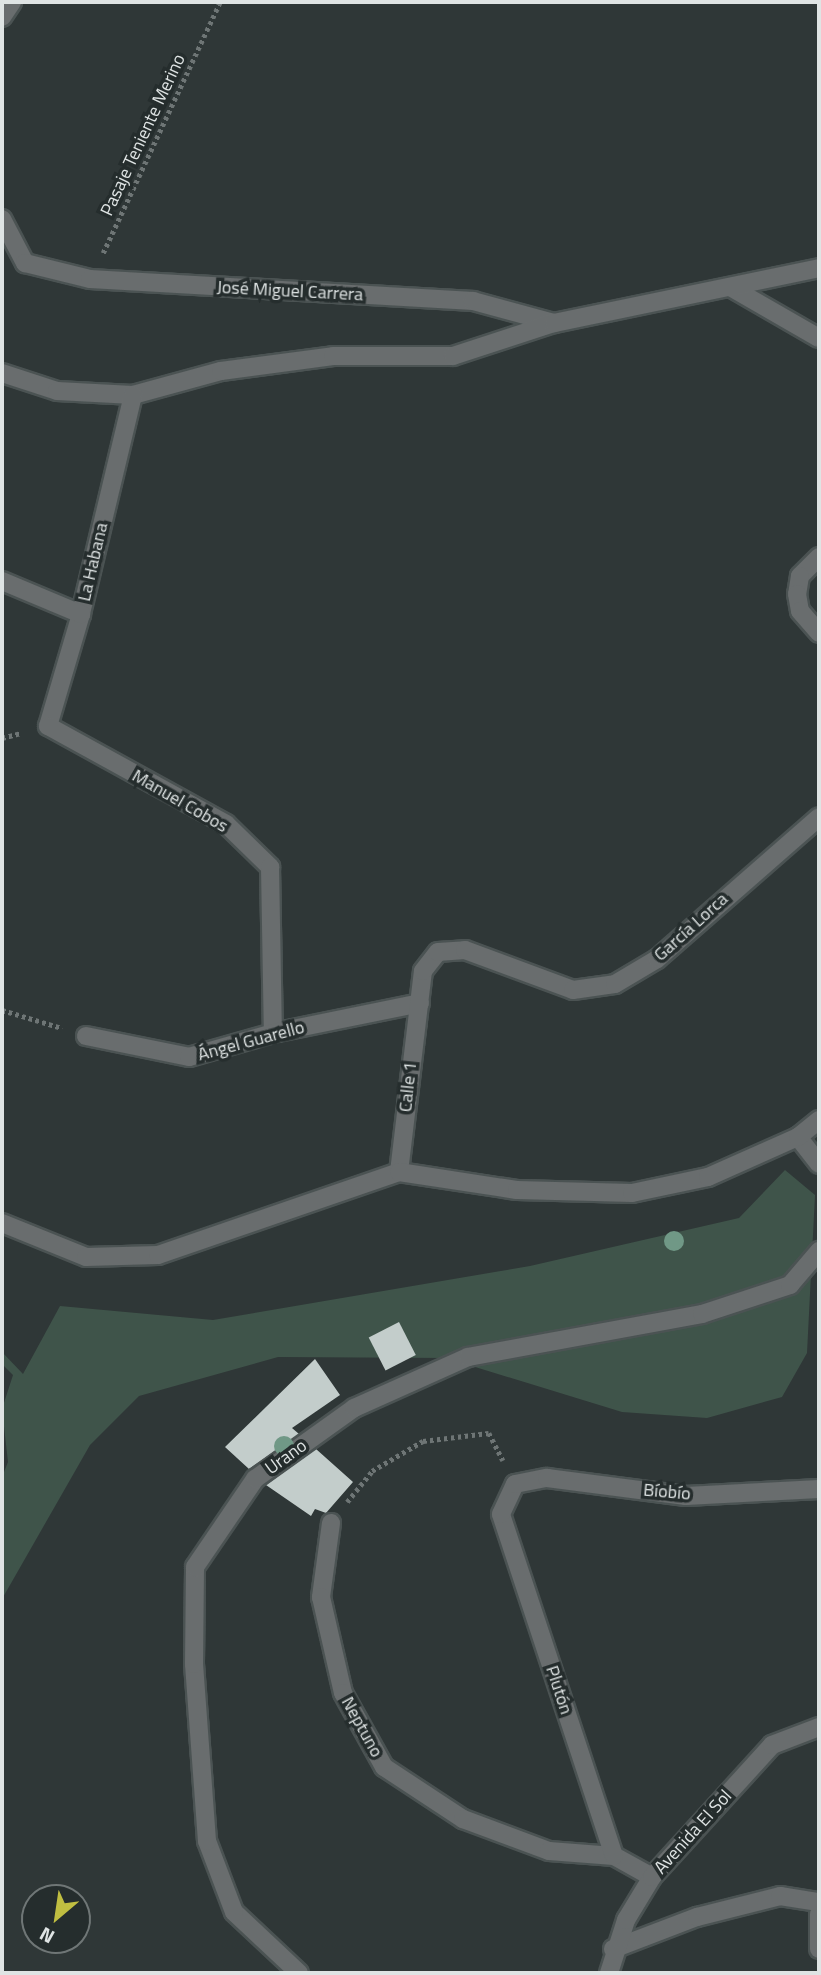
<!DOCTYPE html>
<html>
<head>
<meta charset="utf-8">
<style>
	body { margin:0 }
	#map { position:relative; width:821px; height:1975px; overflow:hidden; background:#2f3737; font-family:"Titillium Web",sans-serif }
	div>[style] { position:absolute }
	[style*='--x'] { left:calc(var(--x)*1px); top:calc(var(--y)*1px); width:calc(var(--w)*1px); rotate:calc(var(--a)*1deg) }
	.green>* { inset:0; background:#3f544a }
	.building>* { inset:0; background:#c3cdcb; transform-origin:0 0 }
	.path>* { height:4.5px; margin-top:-2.25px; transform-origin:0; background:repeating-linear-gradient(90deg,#6e7575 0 3.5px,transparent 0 7px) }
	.roads { filter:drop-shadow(2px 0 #4b5353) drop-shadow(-2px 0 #4b5353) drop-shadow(0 2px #4b5353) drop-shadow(0 -2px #4b5353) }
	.street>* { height:18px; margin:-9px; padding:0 9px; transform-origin:9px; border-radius:9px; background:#696d6e }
	.trees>* { width:20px; height:20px; margin:-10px; border-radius:50%; background:#709886 }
	span { translate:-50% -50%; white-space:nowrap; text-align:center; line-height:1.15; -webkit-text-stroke:7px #252d2d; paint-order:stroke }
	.street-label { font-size:18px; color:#dfe4e4 }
	.frame { position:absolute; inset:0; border:4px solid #dfe4e4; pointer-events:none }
	.north { position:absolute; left:21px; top:1884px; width:70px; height:70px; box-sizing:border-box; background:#252d2d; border:2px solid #6f7676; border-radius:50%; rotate:209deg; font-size:19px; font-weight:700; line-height:28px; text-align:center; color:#dfe4e4 }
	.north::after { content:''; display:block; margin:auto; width:24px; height:32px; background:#c0be41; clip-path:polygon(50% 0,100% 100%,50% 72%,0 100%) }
</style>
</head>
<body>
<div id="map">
	<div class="green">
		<div style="clip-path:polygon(785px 1170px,815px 1195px,807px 1353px,782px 1397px,707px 1418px,622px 1412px,446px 1358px,278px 1357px,139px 1396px,90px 1445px,2px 1599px,2px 1477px,8px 1462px,2px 1409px,13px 1375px,2px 1364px,2px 1352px,23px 1374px,60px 1306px,213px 1320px,530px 1266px,739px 1218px)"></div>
	</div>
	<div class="building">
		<div style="left:399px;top:1322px;width:37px;height:34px;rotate:63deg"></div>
		<div style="clip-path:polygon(315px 1359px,340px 1395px,292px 1428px,299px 1434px,249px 1469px,225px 1447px)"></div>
		<div style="clip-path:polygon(316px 1449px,353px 1482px,326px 1513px,315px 1509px,311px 1516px,266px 1485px)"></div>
	</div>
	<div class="path">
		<div style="--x:103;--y:253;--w:277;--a:-65"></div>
		<div style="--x:2;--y:738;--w:20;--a:-15"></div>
		<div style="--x:2;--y:1010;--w:63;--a:16.7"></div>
		<div style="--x:347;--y:1502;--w:40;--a:-51"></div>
		<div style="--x:372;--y:1471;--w:59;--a:-30.5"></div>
		<div style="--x:423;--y:1441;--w:66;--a:-6.9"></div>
		<div style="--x:489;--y:1433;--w:31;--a:63"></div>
	</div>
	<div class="roads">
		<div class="street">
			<div style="--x:2;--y:17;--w:18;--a:-56"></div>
			<div style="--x:2;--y:219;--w:50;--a:62.4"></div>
			<div style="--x:25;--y:263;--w:67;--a:13.8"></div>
			<div style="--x:90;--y:279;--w:384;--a:3.3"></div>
			<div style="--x:473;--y:301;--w:84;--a:15.2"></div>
			<div style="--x:732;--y:288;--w:100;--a:29.9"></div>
			<div style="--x:2;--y:373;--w:58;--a:18.1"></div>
			<div style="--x:57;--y:391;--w:76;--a:3"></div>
			<div style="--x:133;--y:395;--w:91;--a:-15.3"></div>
			<div style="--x:221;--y:371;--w:113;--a:-7.6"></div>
			<div style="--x:333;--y:356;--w:120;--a:0"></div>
			<div style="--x:453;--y:356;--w:106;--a:-18.1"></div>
			<div style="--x:554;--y:323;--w:271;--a:-11.7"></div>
			<div style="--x:133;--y:395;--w:225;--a:103.4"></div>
			<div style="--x:81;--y:614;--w:117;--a:106.4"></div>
			<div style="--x:48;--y:726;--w:203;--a:28.8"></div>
			<div style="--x:226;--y:824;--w:62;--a:44.3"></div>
			<div style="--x:270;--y:867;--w:166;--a:89"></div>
			<div style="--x:819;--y:557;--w:27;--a:135"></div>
			<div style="--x:800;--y:576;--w:18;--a:99"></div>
			<div style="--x:797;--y:594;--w:17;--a:80"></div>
			<div style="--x:800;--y:611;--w:29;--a:49"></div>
			<div style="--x:2;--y:581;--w:86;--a:22.7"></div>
			<div style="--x:86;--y:1036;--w:105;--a:11.5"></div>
			<div style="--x:189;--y:1057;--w:87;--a:-15.9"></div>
			<div style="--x:273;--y:1033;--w:150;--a:-11.5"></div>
			<div style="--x:798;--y:1137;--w:34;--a:52"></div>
			<div style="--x:399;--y:1172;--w:202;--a:-83.2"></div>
			<div style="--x:423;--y:971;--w:24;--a:-52"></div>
			<div style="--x:438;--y:952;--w:27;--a:-4"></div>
			<div style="--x:465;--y:950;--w:115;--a:20.3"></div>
			<div style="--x:573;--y:990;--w:42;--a:-8.1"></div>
			<div style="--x:615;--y:984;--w:49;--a:-30.8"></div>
			<div style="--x:657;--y:959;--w:215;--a:-41.2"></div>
			<div style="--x:2;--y:1223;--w:91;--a:22"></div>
			<div style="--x:86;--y:1257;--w:72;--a:-1.6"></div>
			<div style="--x:158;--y:1255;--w:255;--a:-19"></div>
			<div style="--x:399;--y:1172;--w:119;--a:8.7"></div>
			<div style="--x:517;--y:1190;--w:115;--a:1.5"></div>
			<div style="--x:632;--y:1193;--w:78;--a:-11.9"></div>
			<div style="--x:708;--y:1177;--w:98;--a:-24"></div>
			<div style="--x:798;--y:1137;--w:27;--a:-39"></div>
			<div style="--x:331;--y:1523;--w:75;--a:97.7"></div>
			<div style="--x:321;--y:1597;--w:98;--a:77.1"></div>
			<div style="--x:343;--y:1693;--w:85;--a:61"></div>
			<div style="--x:384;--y:1767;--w:95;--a:33.4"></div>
			<div style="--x:463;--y:1819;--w:92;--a:20.4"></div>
			<div style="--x:549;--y:1851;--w:65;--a:4.4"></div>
			<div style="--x:652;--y:1877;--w:43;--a:-151.1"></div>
			<div style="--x:614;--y:1856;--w:360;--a:-108.3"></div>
			<div style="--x:501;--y:1514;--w:33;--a:-65"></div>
			<div style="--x:515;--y:1484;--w:33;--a:-11"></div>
			<div style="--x:547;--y:1478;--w:140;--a:7.4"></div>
			<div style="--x:686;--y:1496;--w:133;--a:-3"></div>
			<div style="--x:819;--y:1914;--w:35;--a:90"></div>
			<div style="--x:613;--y:1949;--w:90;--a:-20.9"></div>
			<div style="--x:697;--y:1917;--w:86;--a:-14.2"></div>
			<div style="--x:780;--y:1896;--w:39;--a:9"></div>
			<div style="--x:299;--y:1973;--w:89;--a:-136.8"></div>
			<div style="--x:234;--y:1912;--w:76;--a:-110.8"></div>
			<div style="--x:207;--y:1841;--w:177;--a:-94.2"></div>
			<div style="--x:194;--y:1664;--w:97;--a:-89.4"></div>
			<div style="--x:195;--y:1567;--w:107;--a:-55.7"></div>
			<div style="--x:255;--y:1479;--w:122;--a:-35.6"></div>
			<div style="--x:354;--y:1408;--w:125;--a:-24.1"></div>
			<div style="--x:468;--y:1357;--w:238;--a:-10.4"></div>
			<div style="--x:702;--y:1314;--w:93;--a:-18.2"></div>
			<div style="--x:790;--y:1285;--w:45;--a:-49.5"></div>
			<div style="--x:609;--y:1973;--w:56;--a:-72.2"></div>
			<div style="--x:626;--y:1920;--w:50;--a:-58.8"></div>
			<div style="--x:652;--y:1877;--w:178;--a:-47.7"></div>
			<div style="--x:772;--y:1745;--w:50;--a:-21"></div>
		</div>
	</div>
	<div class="trees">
		<div style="left:674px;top:1241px"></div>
		<div style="left:284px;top:1446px"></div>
	</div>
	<div class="street-label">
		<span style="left:143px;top:135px;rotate:-65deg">Pasaje Teniente Merino</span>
		<span style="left:290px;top:291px;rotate:3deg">José Miguel Carrera</span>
		<span style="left:93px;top:562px;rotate:-77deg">La Habana</span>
		<span style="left:180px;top:801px;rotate:30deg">Manuel Cobos</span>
		<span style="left:691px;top:927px;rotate:-42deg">García Lorca</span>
		<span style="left:251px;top:1041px;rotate:-15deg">Ángel Guarello</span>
		<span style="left:408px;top:1087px;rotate:-84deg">Calle 1</span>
		<span style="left:286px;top:1457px;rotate:-36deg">Urano</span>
		<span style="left:667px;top:1492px;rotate:5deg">Bíobío</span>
		<span style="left:559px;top:1690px;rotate:72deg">Plutón</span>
		<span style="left:362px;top:1727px;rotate:61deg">Neptuno</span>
		<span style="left:693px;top:1832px;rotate:-48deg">Avenida El Sol</span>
	</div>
	<div class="frame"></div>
	<div class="north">N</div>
</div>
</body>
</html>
